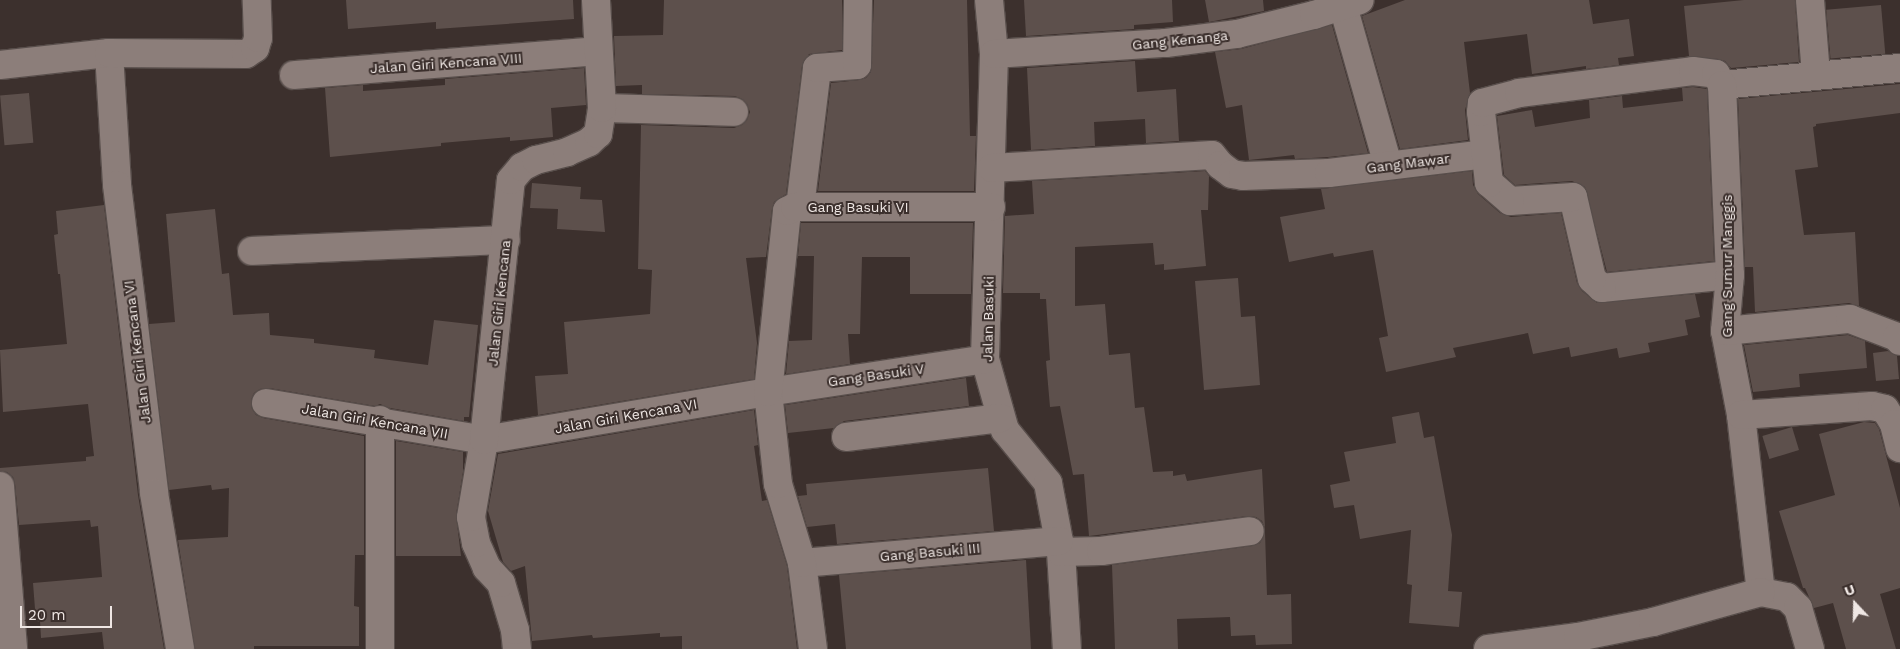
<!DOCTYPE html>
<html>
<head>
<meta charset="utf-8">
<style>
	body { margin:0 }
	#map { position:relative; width:1900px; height:649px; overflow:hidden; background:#3c302d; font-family:"Work Sans",sans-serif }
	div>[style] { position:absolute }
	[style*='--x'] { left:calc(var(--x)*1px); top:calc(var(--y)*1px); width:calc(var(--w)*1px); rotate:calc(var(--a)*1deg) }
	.building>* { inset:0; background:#5d504c; transform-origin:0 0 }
	.roads { filter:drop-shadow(1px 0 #584e4b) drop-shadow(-1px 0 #584e4b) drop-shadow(0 1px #584e4b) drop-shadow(0 -1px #584e4b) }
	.street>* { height:28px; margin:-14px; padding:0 14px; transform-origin:14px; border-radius:14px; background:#8c7e7a }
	span { translate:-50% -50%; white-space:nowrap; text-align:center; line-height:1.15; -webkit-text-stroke:4px #3c302d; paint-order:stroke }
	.street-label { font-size:14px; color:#efe7e4 }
	.north { position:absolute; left:1830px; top:579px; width:50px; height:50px; -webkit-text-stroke:4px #3c302d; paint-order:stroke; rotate:339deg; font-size:14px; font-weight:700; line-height:20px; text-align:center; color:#efe7e4 }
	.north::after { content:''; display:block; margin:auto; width:18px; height:22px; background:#efe7e4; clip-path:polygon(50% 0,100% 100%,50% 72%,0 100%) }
	.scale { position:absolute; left:20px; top:606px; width:92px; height:22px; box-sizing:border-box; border:2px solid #efe7e4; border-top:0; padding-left:6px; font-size:15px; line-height:18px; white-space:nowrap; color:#efe7e4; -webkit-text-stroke:4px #3c302d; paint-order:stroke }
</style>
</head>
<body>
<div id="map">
	<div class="building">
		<div style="clip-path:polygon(346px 0,573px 0,574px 19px,436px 29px,436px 22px,348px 29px)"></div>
		<div style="clip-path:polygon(664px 0,842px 0,842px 50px,809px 54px,802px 66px,786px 194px,774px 202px,772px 209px,766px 257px,746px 258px,757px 343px,754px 379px,538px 415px,535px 376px,568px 374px,564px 322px,650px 314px,652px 270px,638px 269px,641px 125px,734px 128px,742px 125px,747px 120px,750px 112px,747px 104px,742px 99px,735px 96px,642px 94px,642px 85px,616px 86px,614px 36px,663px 35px)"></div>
		<div style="clip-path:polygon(874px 0,967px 0,970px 136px,976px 136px,974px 191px,818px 191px,831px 83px,859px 80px,866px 78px,871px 72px)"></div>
		<div style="clip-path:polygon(1024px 0,1172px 0,1173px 22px,1134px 25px,1134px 29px,1026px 36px)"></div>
		<div style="clip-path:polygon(1205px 0,1263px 0,1264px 11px,1209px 22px)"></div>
		<div style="clip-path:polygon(1405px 0,1589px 0,1593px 24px,1629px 19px,1634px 56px,1618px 58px,1619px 65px,1586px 69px,1586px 66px,1532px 74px,1527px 34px,1464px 42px,1470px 93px,1465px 110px,1468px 140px,1400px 149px,1362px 16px)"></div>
		<div style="clip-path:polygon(1744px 0,1795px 0,1799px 62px,1731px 68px,1725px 61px,1718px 59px,1689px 56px,1684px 6px)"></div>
		<div style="left:1881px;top:5px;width:49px;height:55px;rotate:85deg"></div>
		<div style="clip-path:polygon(1332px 25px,1368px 153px,1328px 157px,1295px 159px,1294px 155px,1249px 160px,1242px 105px,1226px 108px,1215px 52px,1241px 49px)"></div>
		<div style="clip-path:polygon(1135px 61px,1137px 92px,1176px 89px,1179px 141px,1146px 143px,1145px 119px,1094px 122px,1095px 146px,1031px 150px,1027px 68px)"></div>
		<div style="clip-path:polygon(584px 68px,586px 105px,551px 108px,553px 137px,510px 141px,510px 137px,441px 143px,441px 146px,330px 157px,325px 88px,363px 85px,363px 91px,445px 85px,445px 79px)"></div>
		<div style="clip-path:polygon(1900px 84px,1900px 113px,1816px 124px,1816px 126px,1813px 127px,1818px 167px,1795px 170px,1804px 235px,1855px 232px,1859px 306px,1849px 303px,1755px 312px,1753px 267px,1745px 267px,1738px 99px)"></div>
		<div style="clip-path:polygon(1693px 87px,1707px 89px,1714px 261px,1607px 272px,1585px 187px,1572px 181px,1515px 185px,1504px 175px,1497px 116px,1532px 110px,1535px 127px,1590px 118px,1589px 100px,1622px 96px,1623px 108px,1683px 101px,1682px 88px)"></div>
		<div style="left:29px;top:93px;width:50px;height:29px;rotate:85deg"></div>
		<div style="clip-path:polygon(1205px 171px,1209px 176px,1208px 210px,1201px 210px,1206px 266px,1164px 270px,1164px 264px,1155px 265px,1153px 243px,1075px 247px,1075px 306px,1105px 304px,1109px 355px,1130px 353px,1135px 408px,1144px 407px,1153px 472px,1173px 471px,1173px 476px,1185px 474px,1187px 481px,1262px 469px,1265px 528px,1262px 521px,1256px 517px,1248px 516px,1089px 536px,1084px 474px,1073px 475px,1060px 406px,1050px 407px,1046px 361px,1050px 360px,1046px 299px,1040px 299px,1040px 293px,1003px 293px,1005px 216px,1034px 214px,1032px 181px)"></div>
		<div style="clip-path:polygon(1472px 171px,1473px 185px,1478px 194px,1500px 213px,1511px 217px,1561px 213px,1577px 283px,1582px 291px,1597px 303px,1695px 294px,1700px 317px,1685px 320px,1688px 335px,1648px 343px,1650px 352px,1619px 358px,1617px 348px,1571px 357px,1569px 347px,1533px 354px,1528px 333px,1453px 348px,1456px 357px,1386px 372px,1379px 338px,1388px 336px,1373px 250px,1334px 257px,1333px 253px,1289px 262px,1280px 217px,1325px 209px,1321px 189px)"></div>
		<div style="clip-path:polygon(532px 183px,581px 187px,580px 199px,602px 200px,605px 232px,557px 229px,558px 209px,530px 208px)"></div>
		<div style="clip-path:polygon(104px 205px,138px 495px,164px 649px,104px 649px,102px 632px,41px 638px,40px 621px,36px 622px,33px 583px,102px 577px,98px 526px,91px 527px,90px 520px,19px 525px,15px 484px,13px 477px,7px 472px,0 471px,0 468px,86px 461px,86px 457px,94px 456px,88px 404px,3px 412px,0 350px,67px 344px,60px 274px,58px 274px,54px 235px,58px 234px,56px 211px)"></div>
		<div style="clip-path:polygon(215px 209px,222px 274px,229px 273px,233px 315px,269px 313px,270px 335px,314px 339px,314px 343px,375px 350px,374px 358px,428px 365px,434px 320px,478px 325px,469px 417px,464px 417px,464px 421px,390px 408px,380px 404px,375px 406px,269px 388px,260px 389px,254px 393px,251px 400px,252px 409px,256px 415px,263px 418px,364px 436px,364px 555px,355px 555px,354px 606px,359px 607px,359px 646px,254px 646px,254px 649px,195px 649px,178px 540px,228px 537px,229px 488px,212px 490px,211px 485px,169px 490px,149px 324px,175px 322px,166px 214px)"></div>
		<div style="clip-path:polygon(801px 223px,973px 223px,971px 294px,910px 294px,910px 257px,862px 257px,860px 334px,848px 334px,850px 364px,786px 374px,789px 341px,812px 340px,814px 256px,798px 256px)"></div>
		<div style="clip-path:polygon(1238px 278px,1241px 317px,1255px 316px,1260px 385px,1204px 390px,1195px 281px)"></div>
		<div style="clip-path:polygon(1848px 335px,1865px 341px,1867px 368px,1799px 374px,1800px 387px,1753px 392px,1744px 345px)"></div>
		<div style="clip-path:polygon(1888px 351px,1897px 356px,1899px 379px,1876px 381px,1873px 353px)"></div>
		<div style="clip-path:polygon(966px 378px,969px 406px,844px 421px,834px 428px,788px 433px,785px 405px)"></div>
		<div style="clip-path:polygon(754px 410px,758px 445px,754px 446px,762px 501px,767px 500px,787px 566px,797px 649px,682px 649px,682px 636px,660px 637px,660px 633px,593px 638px,592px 635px,532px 641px,525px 566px,511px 571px,503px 562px,488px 511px,498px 454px)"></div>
		<div style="clip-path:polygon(1419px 412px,1424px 438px,1434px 436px,1452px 535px,1448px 591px,1462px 592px,1459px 627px,1409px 623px,1412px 585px,1407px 584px,1411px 530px,1360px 539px,1354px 505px,1334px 508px,1330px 485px,1350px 481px,1344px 452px,1396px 443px,1392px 417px)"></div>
		<div style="clip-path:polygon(1864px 422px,1875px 423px,1879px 429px,1900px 508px,1900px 588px,1880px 594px,1896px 649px,1846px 649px,1833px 603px,1814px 608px,1805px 588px,1803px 588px,1779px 511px,1835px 495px,1819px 434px)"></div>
		<div style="left:1792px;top:427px;width:24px;height:31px;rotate:73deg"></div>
		<div style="clip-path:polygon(396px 441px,463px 452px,463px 472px,456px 515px,461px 556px,396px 556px)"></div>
		<div style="clip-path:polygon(988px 468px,994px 531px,837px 544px,835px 524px,807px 527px,798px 496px,807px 495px,806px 484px)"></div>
		<div style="clip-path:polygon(1265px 532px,1267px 595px,1291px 594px,1292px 644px,1256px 645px,1255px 635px,1231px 636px,1230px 617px,1177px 619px,1178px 649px,1115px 649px,1112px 565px,1252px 546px,1260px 543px)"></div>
		<div style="clip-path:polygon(1026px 560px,1031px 649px,846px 649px,839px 575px)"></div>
	</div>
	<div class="roads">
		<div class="street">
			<div style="--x:989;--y:0;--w:54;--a:84.7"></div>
			<div style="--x:994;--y:54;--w:305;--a:91.7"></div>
			<div style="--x:985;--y:359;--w:74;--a:74.3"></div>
			<div style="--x:1005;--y:430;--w:68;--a:50.9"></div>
			<div style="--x:1048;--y:483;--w:70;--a:79.3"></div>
			<div style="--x:1061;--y:552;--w:97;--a:86.5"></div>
			<div style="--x:1810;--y:0;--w:75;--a:85.4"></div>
			<div style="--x:1343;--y:6;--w:165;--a:74.2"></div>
			<div style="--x:109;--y:53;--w:132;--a:86.5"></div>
			<div style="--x:117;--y:185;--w:310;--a:83.1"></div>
			<div style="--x:154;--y:493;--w:158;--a:80.5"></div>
			<div style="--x:994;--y:54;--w:172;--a:-3.7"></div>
			<div style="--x:1166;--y:43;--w:72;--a:-7.2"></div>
			<div style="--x:1237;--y:34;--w:79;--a:-13.9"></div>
			<div style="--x:1314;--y:15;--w:48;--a:-18.1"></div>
			<div style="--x:0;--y:65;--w:110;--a:-6.3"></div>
			<div style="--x:109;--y:53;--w:137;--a:0.4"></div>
			<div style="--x:246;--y:54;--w:11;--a:-34"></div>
			<div style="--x:255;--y:48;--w:10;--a:-73"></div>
			<div style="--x:258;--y:38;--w:38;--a:-92"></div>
			<div style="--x:294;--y:75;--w:305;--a:-4.5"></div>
			<div style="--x:1722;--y:85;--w:179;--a:-5.5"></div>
			<div style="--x:602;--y:108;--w:132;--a:1.7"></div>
			<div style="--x:992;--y:168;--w:220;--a:-3.4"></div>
			<div style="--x:1212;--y:155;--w:13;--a:51"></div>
			<div style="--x:1220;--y:165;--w:15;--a:37"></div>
			<div style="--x:1232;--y:174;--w:11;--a:10"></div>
			<div style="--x:1243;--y:176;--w:86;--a:-2"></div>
			<div style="--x:1329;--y:173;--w:158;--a:-6.9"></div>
			<div style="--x:800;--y:207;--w:140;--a:-83"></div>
			<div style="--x:817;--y:68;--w:40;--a:-4.3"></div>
			<div style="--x:857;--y:65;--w:65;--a:-89.1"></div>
			<div style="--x:252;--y:251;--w:254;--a:-2.5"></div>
			<div style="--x:1730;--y:275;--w:129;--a:174.2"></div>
			<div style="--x:1602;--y:288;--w:13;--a:-138"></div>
			<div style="--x:1592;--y:279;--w:84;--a:-103"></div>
			<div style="--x:1573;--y:197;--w:63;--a:176.4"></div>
			<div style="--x:1510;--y:201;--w:28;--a:-139"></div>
			<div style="--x:1489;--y:183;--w:71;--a:-96.4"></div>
			<div style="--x:1481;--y:112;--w:9;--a:-84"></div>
			<div style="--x:1482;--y:103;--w:38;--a:-15"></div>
			<div style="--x:1519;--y:93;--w:175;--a:-7.2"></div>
			<div style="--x:1693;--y:71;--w:23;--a:7"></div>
			<div style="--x:1716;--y:74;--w:13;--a:61"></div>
			<div style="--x:1722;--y:85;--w:190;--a:87.6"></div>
			<div style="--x:1730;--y:275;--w:56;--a:95.1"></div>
			<div style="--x:1725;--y:331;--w:86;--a:79.2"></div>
			<div style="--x:1741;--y:415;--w:178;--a:83.6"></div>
			<div style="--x:1761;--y:592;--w:26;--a:11"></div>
			<div style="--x:1787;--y:597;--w:16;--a:45"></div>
			<div style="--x:1798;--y:608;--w:43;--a:73.7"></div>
			<div style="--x:1725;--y:331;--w:126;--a:-5.5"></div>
			<div style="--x:1850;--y:319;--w:50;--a:21"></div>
			<div style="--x:1897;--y:337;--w:5;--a:53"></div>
			<div style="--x:266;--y:403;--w:221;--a:9.6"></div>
			<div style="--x:484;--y:440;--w:288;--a:-9.6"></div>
			<div style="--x:768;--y:392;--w:219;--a:-8.6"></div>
			<div style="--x:1741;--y:415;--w:131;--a:-3.9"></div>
			<div style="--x:1872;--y:406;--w:13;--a:13"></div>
			<div style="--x:1885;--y:409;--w:17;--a:59"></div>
			<div style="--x:1894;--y:424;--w:25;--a:76"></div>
			<div style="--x:846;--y:437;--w:156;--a:-7"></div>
			<div style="--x:0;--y:486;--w:164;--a:85.4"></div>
			<div style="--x:1061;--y:552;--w:40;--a:-1.4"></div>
			<div style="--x:1101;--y:551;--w:150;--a:-7.6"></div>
			<div style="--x:802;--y:563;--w:258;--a:-4.9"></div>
			<div style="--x:380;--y:649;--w:229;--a:-90"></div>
			<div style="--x:517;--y:649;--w:19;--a:-96"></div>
			<div style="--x:515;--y:630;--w:49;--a:-106.6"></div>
			<div style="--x:501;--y:583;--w:21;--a:-133"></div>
			<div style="--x:487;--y:568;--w:27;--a:-114"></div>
			<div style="--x:476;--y:543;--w:26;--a:-101"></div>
			<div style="--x:471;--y:517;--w:78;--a:-80.4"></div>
			<div style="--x:484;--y:440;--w:261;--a:-84.1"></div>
			<div style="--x:511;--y:180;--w:17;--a:-50"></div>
			<div style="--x:522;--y:167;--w:16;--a:-27"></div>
			<div style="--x:536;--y:160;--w:32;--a:-14"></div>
			<div style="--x:567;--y:152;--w:24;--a:-24"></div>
			<div style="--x:589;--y:142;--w:12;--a:-42"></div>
			<div style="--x:598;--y:134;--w:26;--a:-81"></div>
			<div style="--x:602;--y:108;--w:108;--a:-93.2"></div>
			<div style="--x:813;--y:649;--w:87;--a:-97.3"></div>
			<div style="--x:802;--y:563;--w:83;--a:-106.9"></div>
			<div style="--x:778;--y:484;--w:93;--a:-96.2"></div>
			<div style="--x:768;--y:392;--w:182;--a:-84"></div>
			<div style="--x:787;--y:211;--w:9;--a:-27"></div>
			<div style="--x:795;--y:207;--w:196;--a:0"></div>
			<div style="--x:1488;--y:649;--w:91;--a:-7.6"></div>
			<div style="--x:1578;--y:637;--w:76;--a:-11.3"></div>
			<div style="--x:1653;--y:622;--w:112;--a:-15.5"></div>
		</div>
	</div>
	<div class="street-label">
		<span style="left:1180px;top:40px;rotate:-6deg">Gang Kenanga</span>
		<span style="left:446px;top:63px;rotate:-4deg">Jalan Giri Kencana VIII</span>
		<span style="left:1408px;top:163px;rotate:-7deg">Gang Mawar</span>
		<span style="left:858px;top:207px">Gang Basuki VI</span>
		<span style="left:1727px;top:266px;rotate:-90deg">Gang Sumur Manggis</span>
		<span style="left:499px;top:303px;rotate:-84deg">Jalan Giri Kencana</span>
		<span style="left:988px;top:319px;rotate:-89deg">Jalan Basuki</span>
		<span style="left:137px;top:352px;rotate:-97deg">Jalan Giri Kencana VI</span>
		<span style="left:876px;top:375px;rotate:-8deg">Gang Basuki V</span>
		<span style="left:626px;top:416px;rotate:-10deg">Jalan Giri Kencana VI</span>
		<span style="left:375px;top:421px;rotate:10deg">Jalan Giri Kencana VII</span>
		<span style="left:930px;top:552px;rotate:-5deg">Gang Basuki III</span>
	</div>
	<div class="north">U</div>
	<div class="scale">20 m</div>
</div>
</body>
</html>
